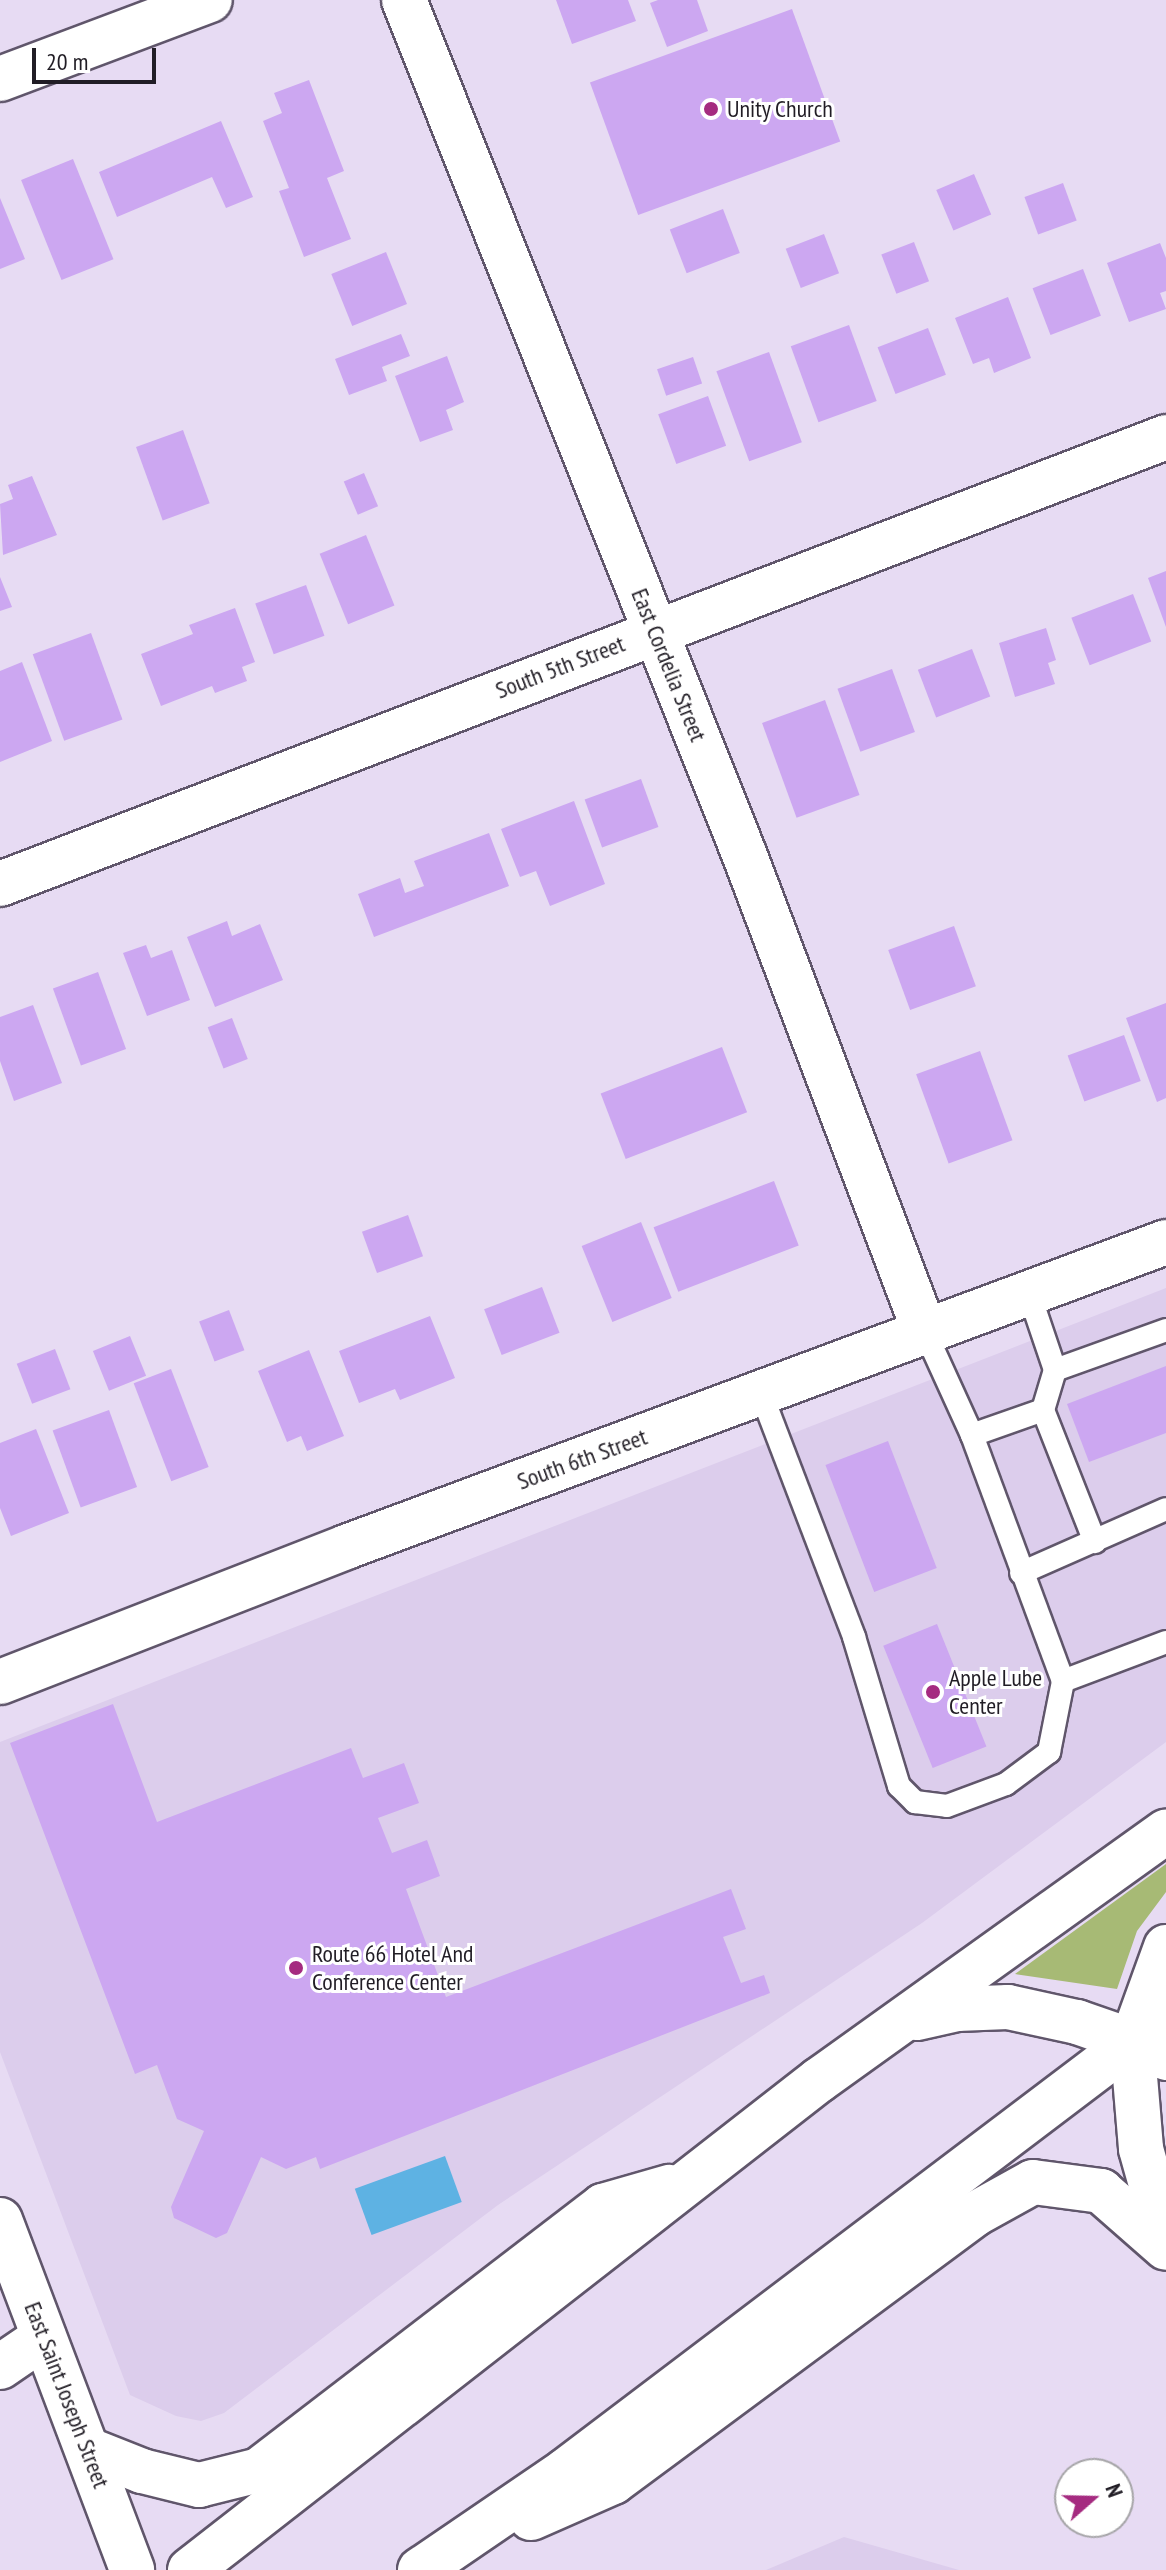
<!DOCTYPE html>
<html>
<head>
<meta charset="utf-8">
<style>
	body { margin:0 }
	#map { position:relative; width:1166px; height:2570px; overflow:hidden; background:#e7dbf3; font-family:"PT Sans Narrow",sans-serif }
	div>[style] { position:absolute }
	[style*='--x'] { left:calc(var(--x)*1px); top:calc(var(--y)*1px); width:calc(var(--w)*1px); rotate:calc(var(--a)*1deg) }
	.built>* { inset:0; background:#dccdec }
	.green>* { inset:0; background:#a7ba75 }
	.water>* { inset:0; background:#5eb2e3; transform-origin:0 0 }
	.building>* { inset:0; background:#cca7f1; transform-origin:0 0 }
	.roads { filter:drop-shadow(2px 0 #60566b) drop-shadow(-2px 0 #60566b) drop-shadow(0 2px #60566b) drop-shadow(0 -2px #60566b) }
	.lane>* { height:22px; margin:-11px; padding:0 11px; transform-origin:11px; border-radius:11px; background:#fff }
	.street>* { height:44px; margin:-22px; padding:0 22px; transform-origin:22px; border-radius:22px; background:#fff }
	.secondary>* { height:44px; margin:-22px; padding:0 22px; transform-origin:22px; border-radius:22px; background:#fff }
	.primary>* { height:44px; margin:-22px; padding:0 22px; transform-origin:22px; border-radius:22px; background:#fff }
	.dots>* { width:22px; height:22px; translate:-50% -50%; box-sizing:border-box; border:4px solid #fff; border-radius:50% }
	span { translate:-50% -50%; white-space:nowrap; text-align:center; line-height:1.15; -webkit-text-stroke:6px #fff; paint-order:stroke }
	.poi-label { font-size:24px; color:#211d25 }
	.left { translate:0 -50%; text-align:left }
	.street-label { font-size:24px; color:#211d25 }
	.north { position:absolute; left:1054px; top:2458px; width:80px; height:80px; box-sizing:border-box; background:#fff; border:2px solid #a6a5a8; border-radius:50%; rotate:70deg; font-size:22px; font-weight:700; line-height:32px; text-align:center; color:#211d25 }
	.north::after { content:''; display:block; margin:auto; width:28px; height:36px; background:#a52b80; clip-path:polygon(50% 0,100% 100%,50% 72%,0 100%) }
	.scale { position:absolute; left:32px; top:48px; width:124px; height:36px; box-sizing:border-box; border:4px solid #211d25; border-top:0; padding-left:10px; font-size:24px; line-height:28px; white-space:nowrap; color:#211d25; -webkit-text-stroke:6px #fff; paint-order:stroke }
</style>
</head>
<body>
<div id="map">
	<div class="built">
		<div style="clip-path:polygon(1166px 1288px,1166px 1742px,922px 1923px,498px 2205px,224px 2413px,201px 2421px,176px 2416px,130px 2395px,0 2052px,0 1742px)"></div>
		<div style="clip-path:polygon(844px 2537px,959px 2570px,766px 2570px)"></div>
	</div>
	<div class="green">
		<div style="clip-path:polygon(1166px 1864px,1166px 1892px,1137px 1931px,1117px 1989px,1015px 1974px)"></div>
	</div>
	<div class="water">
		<div style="left:445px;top:2156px;width:49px;height:96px;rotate:70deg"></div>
	</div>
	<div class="building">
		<div style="clip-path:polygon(556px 0,628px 0,636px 21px,572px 44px)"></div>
		<div style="clip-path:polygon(658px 0,697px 0,708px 31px,667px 47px,650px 3px)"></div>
		<div style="left:792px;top:9px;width:141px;height:215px;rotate:70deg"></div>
		<div style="clip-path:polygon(309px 80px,344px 171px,327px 178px,351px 239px,304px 257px,279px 191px,289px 188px,263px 121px,282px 113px,274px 93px)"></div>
		<div style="clip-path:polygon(221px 121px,253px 197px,226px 208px,212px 177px,117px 217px,99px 172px)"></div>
		<div style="left:73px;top:159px;width:108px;height:56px;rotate:68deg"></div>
		<div style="left:974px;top:174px;width:44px;height:41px;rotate:67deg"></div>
		<div style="left:1063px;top:183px;width:40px;height:41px;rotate:70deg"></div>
		<div style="clip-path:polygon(0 198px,25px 259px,0 269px)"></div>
		<div style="left:723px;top:209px;width:47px;height:57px;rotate:69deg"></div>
		<div style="left:824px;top:234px;width:42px;height:41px;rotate:69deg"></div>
		<div style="left:914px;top:242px;width:42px;height:35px;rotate:69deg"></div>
		<div style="clip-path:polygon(1160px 243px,1166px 258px,1166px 291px,1160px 293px,1166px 309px,1129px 322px,1107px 263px)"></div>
		<div style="left:386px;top:252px;width:56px;height:59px;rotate:68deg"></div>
		<div style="left:1083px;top:269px;width:50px;height:54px;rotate:69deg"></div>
		<div style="clip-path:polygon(1008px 297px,1031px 358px,994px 373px,989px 358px,973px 364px,955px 318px)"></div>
		<div style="left:849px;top:325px;width:81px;height:62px;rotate:70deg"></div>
		<div style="left:928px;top:328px;width:50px;height:54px;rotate:69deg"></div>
		<div style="clip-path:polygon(401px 334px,410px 356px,382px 367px,387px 381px,349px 395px,335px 359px)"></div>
		<div style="left:769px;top:352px;width:96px;height:56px;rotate:70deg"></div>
		<div style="clip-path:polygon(447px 356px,464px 402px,446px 410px,453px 430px,420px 442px,395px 376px)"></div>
		<div style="left:693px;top:357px;width:28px;height:38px;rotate:71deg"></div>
		<div style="left:708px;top:396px;width:53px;height:53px;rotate:70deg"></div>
		<div style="left:183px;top:430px;width:78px;height:50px;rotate:70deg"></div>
		<div style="left:364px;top:473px;width:36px;height:22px;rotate:67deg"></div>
		<div style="clip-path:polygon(32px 476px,57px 535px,3px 555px,0 504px,13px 499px,8px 485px)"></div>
		<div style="left:366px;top:535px;width:76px;height:50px;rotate:68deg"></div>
		<div style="clip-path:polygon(1166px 571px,1166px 627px,1148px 578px)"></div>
		<div style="clip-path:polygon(0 577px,12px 607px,0 611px)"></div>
		<div style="left:306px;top:585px;width:54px;height:54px;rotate:70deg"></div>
		<div style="left:1133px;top:594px;width:51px;height:66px;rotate:69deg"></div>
		<div style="clip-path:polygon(235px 608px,255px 662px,242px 667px,247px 681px,215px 693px,212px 686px,161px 706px,141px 654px,193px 634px,189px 625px)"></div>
		<div style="clip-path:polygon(1046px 628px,1056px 660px,1048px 663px,1055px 684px,1015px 697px,999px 643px)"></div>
		<div style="left:91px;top:633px;width:92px;height:62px;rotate:70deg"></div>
		<div style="left:972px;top:649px;width:51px;height:58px;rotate:69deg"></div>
		<div style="clip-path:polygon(22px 662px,52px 741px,0 762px,0 671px)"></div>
		<div style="left:892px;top:669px;width:67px;height:58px;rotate:70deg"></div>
		<div style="left:825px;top:700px;width:101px;height:67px;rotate:70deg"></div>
		<div style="left:641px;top:779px;width:51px;height:60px;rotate:70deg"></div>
		<div style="clip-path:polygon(574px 801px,605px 884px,550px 906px,536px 871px,520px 877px,501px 829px)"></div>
		<div style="clip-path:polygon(489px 833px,509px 886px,374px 937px,358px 894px,400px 878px,405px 893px,424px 886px,414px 861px)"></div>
		<div style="clip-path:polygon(227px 921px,232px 936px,260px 924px,283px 980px,215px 1007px,187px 937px)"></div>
		<div style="left:954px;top:926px;width:64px;height:70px;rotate:70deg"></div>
		<div style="clip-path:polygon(146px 945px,151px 958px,172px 950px,190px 1000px,147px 1016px,123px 953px)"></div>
		<div style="left:98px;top:972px;width:82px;height:48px;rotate:70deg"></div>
		<div style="clip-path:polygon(1166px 1003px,1166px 1098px,1157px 1102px,1126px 1018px)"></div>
		<div style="clip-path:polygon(33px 1005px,62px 1083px,14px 1101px,0 1061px,0 1017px)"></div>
		<div style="left:232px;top:1018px;width:44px;height:26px;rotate:69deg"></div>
		<div style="left:1124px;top:1035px;width:49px;height:60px;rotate:70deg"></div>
		<div style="left:722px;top:1047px;width:70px;height:130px;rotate:69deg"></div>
		<div style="left:980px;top:1051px;width:95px;height:68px;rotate:70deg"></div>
		<div style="left:774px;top:1181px;width:69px;height:129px;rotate:69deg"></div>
		<div style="left:408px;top:1215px;width:44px;height:49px;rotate:70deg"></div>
		<div style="left:641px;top:1222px;width:82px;height:64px;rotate:68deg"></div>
		<div style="left:542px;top:1287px;width:49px;height:62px;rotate:69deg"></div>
		<div style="left:229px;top:1310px;width:43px;height:32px;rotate:69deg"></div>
		<div style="clip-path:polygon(430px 1316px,455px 1378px,400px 1400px,395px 1389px,359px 1403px,339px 1351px)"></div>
		<div style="left:130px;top:1336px;width:43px;height:40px;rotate:68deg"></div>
		<div style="left:55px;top:1349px;width:43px;height:41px;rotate:69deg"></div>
		<div style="clip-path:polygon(309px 1350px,344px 1436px,307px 1451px,301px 1436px,287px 1442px,258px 1371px)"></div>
		<div style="clip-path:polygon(1166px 1366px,1166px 1433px,1089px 1462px,1067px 1404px)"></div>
		<div style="left:171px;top:1369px;width:105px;height:40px;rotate:69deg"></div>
		<div style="left:109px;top:1410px;width:82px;height:60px;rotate:70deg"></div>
		<div style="clip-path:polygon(36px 1429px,69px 1513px,11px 1536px,0 1508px,0 1443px)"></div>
		<div style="left:888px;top:1441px;width:136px;height:67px;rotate:69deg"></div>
		<div style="left:937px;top:1624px;width:132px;height:58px;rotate:68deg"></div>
		<div style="clip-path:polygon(113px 1704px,157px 1822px,351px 1748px,363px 1778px,404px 1763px,419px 1803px,378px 1818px,392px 1853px,427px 1840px,440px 1876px,406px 1889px,446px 1997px,731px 1889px,746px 1929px,723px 1937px,741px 1983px,764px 1975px,770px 1993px,320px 2169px,316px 2157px,286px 2169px,261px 2157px,227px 2233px,216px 2238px,174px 2218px,171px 2207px,204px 2131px,177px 2119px,157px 2065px,135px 2074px,10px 1743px)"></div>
	</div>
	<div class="roads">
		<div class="lane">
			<div style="--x:1029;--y:1293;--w:81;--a:71.3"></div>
			<div style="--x:1055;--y:1370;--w:118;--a:-19.8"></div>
			<div style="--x:1055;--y:1370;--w:42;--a:106.7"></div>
			<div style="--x:1043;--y:1410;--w:142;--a:68.5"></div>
			<div style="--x:761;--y:1393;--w:261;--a:69.1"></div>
			<div style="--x:854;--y:1637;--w:156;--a:73.2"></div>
			<div style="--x:899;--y:1786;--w:23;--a:45"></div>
			<div style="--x:915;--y:1802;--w:32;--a:7"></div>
			<div style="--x:947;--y:1806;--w:63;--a:-20.4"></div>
			<div style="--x:1006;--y:1784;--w:54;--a:-36.7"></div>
			<div style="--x:1049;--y:1752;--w:72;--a:-78.8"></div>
			<div style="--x:1063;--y:1681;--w:262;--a:-110.3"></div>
			<div style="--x:972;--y:1435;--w:113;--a:-114.5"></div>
			<div style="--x:972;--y:1435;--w:75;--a:-19.4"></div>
			<div style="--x:1021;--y:1573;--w:158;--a:-23.8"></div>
			<div style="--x:1063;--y:1681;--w:110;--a:-20.7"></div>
		</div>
		<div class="street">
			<div style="--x:404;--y:0;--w:921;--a:68.28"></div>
			<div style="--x:745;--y:856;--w:509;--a:69.29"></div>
			<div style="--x:0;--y:79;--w:224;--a:-20.6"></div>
			<div style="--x:0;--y:884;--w:1249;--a:-20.97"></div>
			<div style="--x:0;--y:1682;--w:371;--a:-21.3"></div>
			<div style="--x:346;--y:1547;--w:875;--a:-20.4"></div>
			<div style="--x:0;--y:2367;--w:53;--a:-34.3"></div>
		</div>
		<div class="secondary">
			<div style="--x:1166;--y:2058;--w:38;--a:-153"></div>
			<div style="--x:1132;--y:2041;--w:108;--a:85.2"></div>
			<div style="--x:1141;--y:2149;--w:92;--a:74.3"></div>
			<div style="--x:0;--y:2220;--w:374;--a:69.3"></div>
		</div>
		<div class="primary">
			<div style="--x:917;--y:2018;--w:41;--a:-12.7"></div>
			<div style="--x:957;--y:2009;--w:51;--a:-2.2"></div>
			<div style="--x:1008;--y:2007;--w:71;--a:12.3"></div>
			<div style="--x:1077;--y:2022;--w:58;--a:19.1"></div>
			<div style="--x:1132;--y:2041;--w:100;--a:-70.1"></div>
			<div style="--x:89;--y:2450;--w:57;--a:21.6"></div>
			<div style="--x:142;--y:2471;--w:59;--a:13.8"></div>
			<div style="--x:199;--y:2485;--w:62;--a:-14"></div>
			<div style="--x:259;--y:2470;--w:434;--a:-37.5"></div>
			<div style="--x:603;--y:2206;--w:69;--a:-16.1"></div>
			<div style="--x:531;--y:2518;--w:90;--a:-23.7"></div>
			<div style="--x:613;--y:2482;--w:450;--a:-36.5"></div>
			<div style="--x:975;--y:2214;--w:66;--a:-28.9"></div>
			<div style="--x:1033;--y:2182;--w:69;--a:7.5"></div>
			<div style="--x:1101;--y:2191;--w:86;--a:41.2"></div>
			<div style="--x:190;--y:2570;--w:797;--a:-37.92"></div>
			<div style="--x:819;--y:2080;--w:427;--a:-35.6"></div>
			<div style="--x:420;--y:2570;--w:176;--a:-34.3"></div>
			<div style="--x:565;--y:2471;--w:754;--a:-37.13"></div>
		</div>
	</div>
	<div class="dots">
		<div style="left:711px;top:109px;background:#a52b80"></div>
		<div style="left:933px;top:1692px;background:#a52b80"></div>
		<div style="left:296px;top:1968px;background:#a52b80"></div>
	</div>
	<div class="poi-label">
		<span class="left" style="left:727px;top:109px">Unity Church</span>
		<span class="left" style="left:949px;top:1692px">Apple Lube<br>Center</span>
		<span class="left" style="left:312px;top:1968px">Route 66 Hotel And<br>Conference Center</span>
	</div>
	<div class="street-label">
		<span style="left:669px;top:665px;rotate:68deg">East Cordelia Street</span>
		<span style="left:560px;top:667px;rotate:-21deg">South 5th Street</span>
		<span style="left:582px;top:1459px;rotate:-20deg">South 6th Street</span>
		<span style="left:67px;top:2395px;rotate:69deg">East Saint Joseph Street</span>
	</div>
	<div class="north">N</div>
	<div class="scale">20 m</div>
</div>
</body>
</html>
